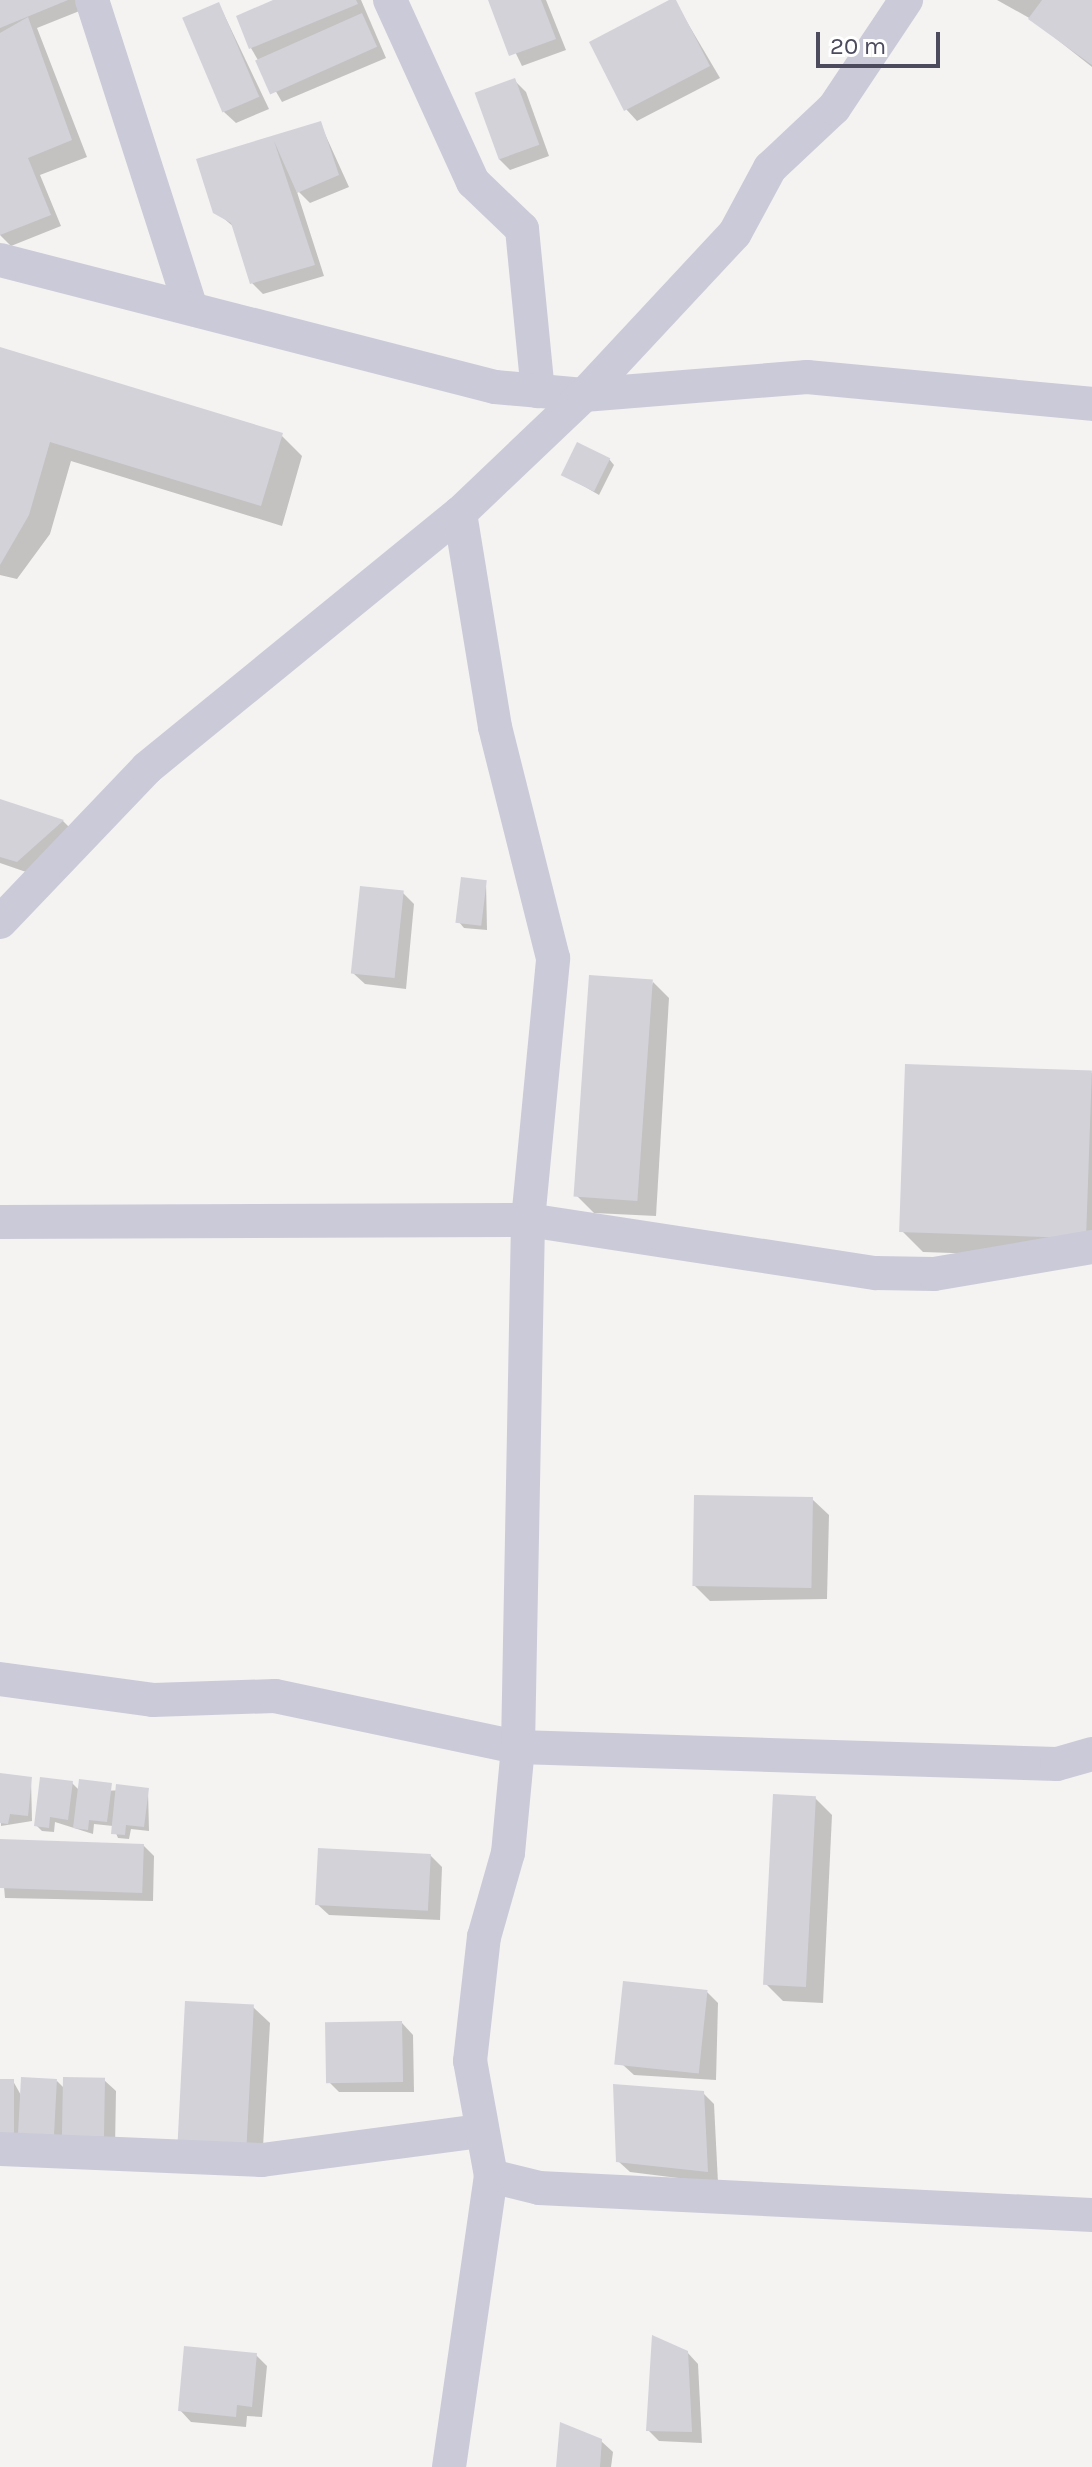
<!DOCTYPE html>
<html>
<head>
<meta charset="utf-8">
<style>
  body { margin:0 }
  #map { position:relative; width:1092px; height:2467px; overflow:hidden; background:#f4f3f2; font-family:Karla,sans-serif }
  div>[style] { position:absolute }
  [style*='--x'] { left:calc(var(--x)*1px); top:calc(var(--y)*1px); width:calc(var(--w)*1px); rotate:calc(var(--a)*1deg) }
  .shadow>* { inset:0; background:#0003 }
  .building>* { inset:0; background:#d3d2d9; transform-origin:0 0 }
  .street>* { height:34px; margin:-17px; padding:0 17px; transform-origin:17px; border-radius:17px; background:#cbcad8 }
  span { translate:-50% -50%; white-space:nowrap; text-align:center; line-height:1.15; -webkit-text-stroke:8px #fff; paint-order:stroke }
  .scale { position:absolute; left:816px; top:32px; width:124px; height:36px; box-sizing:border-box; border:4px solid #4c4b5e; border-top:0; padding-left:10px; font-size:24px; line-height:28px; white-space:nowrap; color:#4c4b5e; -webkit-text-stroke:6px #fff; paint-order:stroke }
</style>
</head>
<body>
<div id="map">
  <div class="shadow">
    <div style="clip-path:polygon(0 0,84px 0,87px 8px,37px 28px,87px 157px,40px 175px,61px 226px,11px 246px,0 235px)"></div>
    <div style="clip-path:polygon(279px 0,361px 0,386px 58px,282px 102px,251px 48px)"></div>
    <div style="clip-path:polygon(490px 0,546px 0,566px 50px,522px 66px)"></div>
    <div style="clip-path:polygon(674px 0,720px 78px,637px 121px,626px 109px)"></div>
    <div style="clip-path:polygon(997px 0,1092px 0,1092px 67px,1031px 19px)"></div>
    <div style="clip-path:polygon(219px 4px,269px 109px,236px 123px,224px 112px)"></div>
    <div style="clip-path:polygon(514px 80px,526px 92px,549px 156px,510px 170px,499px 159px)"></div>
    <div style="clip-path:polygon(320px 123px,349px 187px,310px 203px,296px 189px,324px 276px,263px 294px,252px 283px,235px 228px,215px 211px,198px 160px)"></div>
    <div style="clip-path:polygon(0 349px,281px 435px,302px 456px,282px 526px,71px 461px,50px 534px,17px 579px,0 575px)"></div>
    <div style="clip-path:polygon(609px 459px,614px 465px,599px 495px,563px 474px)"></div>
    <div style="clip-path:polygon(0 801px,63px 821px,74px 832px,29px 873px,0 863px)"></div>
    <div style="clip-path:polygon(486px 882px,487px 930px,464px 928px,459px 922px)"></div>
    <div style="clip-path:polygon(403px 893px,414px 904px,406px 989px,365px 984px,353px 973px)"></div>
    <div style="clip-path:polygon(653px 982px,669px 998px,656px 1216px,594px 1213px,577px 1196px)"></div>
    <div style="clip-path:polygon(907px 1066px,1092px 1073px,1092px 1258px,923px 1252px,902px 1231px)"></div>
    <div style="clip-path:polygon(812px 1499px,829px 1515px,827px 1599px,710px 1601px,694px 1585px)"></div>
    <div style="clip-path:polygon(31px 1779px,32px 1821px,1px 1826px,0 1789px)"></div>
    <div style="clip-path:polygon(72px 1783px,80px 1791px,148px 1790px,149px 1831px,131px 1829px,129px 1839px,118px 1838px,113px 1826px,94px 1824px,93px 1834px,55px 1822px,54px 1832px,42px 1831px,36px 1825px)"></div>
    <div style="clip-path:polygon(815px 1798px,832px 1815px,823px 2003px,783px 2001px,766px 1984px)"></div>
    <div style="clip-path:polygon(0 1841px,143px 1845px,154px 1856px,153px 1901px,5px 1898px)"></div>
    <div style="clip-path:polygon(430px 1855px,442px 1867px,440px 1920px,329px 1915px,317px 1904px)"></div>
    <div style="clip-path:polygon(707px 1992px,718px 2003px,716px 2080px,634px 2075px,622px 2064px)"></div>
    <div style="clip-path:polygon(253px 2007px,270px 2023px,262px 2165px,196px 2161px)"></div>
    <div style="clip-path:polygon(402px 2023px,413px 2035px,414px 2092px,339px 2092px,328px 2081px)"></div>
    <div style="clip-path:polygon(104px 2080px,116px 2091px,115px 2148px,0 2140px,0 2081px,13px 2081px,22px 2097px,57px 2081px,65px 2089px)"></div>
    <div style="clip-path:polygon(703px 2093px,714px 2104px,718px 2183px,630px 2172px,618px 2161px)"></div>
    <div style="clip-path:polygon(687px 2352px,698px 2364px,702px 2443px,659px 2441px,648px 2430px)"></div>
    <div style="clip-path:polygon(256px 2355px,267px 2366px,262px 2417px,247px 2416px,246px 2427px,191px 2422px,180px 2410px)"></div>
    <div style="clip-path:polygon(601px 2441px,613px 2452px,611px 2467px,558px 2467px)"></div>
  </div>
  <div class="building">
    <div style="clip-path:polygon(0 0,68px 0,0 28px)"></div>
    <div style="clip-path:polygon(273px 0,356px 0,358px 4px,249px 49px,236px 16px)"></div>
    <div style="clip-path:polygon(488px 0,541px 0,556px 39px,509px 56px)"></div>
    <div style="clip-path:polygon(669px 0,676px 0,710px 66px,624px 111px,589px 42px)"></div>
    <div style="clip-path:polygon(1042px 0,1092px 0,1092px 65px,1028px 19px)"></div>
    <div style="left:219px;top:2px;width:103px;height:40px;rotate:67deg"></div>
    <div style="left:362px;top:13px;width:37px;height:117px;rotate:66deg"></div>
    <div style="clip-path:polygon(28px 17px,72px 140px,28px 158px,51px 215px,0 235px,0 33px)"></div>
    <div style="left:515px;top:78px;width:71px;height:43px;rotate:70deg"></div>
    <div style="clip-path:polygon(321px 121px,339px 175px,297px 193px,274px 141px,315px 265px,250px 284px,231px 223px,213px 213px,196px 159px)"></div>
    <div style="clip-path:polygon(0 347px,283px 433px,261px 506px,50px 442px,29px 515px,0 565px)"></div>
    <div style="left:577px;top:442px;width:37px;height:37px;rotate:26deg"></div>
    <div style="clip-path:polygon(0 799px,64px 820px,17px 862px,0 857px)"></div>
    <div style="left:461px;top:877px;width:26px;height:46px;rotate:7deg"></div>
    <div style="left:360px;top:886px;width:44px;height:88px;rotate:6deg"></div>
    <div style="left:589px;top:975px;width:64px;height:222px;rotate:4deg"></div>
    <div style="left:905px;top:1064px;width:187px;height:168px;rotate:2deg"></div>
    <div style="left:694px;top:1495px;width:119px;height:91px;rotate:1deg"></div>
    <div style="clip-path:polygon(0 1773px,32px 1777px,28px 1816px,10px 1814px,8px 1824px,0 1823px)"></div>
    <div style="clip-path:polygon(40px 1777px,73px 1781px,68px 1820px,50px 1817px,49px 1828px,34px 1826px)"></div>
    <div style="clip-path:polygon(79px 1779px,112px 1783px,107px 1822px,89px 1820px,88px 1830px,73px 1828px)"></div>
    <div style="clip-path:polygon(116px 1784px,149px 1788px,144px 1827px,126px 1825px,125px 1835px,111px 1834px)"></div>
    <div style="left:773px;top:1794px;width:43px;height:191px;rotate:3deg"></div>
    <div style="left:0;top:1839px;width:144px;height:49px;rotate:2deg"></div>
    <div style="left:318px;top:1848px;width:113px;height:57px;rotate:3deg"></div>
    <div style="left:623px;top:1981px;width:85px;height:84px;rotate:6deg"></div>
    <div style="left:185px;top:2001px;width:69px;height:144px;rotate:3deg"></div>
    <div style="left:402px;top:2021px;width:61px;height:77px;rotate:89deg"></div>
    <div style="left:21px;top:2077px;width:36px;height:61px;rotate:3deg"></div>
    <div style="left:63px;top:2077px;width:42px;height:59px;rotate:1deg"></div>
    <div style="left:0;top:2079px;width:14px;height:56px"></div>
    <div style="clip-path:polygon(613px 2084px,704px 2091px,708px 2172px,616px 2162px)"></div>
    <div style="clip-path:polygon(652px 2335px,688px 2351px,692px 2432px,646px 2431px)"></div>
    <div style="clip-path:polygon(184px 2346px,257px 2353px,252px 2407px,237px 2405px,236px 2417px,178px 2411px)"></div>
    <div style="clip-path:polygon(560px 2422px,602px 2439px,600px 2467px,556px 2467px)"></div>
  </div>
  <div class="street">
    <div style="--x:92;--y:0;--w:320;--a:72.2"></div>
    <div style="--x:390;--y:0;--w:200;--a:65.5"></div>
    <div style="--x:473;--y:182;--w:68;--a:43.8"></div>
    <div style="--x:522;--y:229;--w:163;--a:84.4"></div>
    <div style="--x:0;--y:260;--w:511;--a:14.39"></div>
    <div style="--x:495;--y:387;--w:89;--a:5.1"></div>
    <div style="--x:584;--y:395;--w:224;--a:-4.6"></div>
    <div style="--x:807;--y:377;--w:286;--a:5.4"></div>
    <div style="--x:0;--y:922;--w:213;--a:-46.3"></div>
    <div style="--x:147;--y:768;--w:404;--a:-39.2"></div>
    <div style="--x:460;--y:513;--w:171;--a:-43.6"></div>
    <div style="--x:584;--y:395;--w:221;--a:-47"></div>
    <div style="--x:735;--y:233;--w:74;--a:-61.7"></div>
    <div style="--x:770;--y:168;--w:88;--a:-43.2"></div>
    <div style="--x:834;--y:108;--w:130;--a:-56.3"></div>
    <div style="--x:0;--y:1222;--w:528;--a:-0.22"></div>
    <div style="--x:528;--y:1220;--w:352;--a:8.7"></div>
    <div style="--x:876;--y:1273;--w:58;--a:1"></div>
    <div style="--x:934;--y:1274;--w:160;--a:-9.7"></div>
    <div style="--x:0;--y:1679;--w:154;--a:7.8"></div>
    <div style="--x:153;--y:1700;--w:122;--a:-1.9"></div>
    <div style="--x:275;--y:1696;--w:248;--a:11.9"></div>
    <div style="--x:518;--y:1747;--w:539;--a:1.81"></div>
    <div style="--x:1057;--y:1764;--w:36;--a:-16"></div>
    <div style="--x:0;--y:2149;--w:262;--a:2.4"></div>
    <div style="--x:262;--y:2160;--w:219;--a:-7.6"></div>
    <div style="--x:491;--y:2176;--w:49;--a:14"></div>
    <div style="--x:539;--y:2188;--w:554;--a:2.8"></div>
    <div style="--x:449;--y:2467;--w:294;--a:-81.8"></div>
    <div style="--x:491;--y:2176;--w:117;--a:-100.3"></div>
    <div style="--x:470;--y:2061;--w:125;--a:-83.6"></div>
    <div style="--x:484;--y:1937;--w:87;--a:-74.1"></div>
    <div style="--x:508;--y:1853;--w:106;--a:-84.6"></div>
    <div style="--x:518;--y:1747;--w:527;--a:-88.91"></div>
    <div style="--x:528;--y:1220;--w:263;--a:-84.5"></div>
    <div style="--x:553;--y:958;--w:238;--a:-104.1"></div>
    <div style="--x:495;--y:727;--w:217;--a:-99.3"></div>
  </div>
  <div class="scale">20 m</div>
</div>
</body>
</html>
